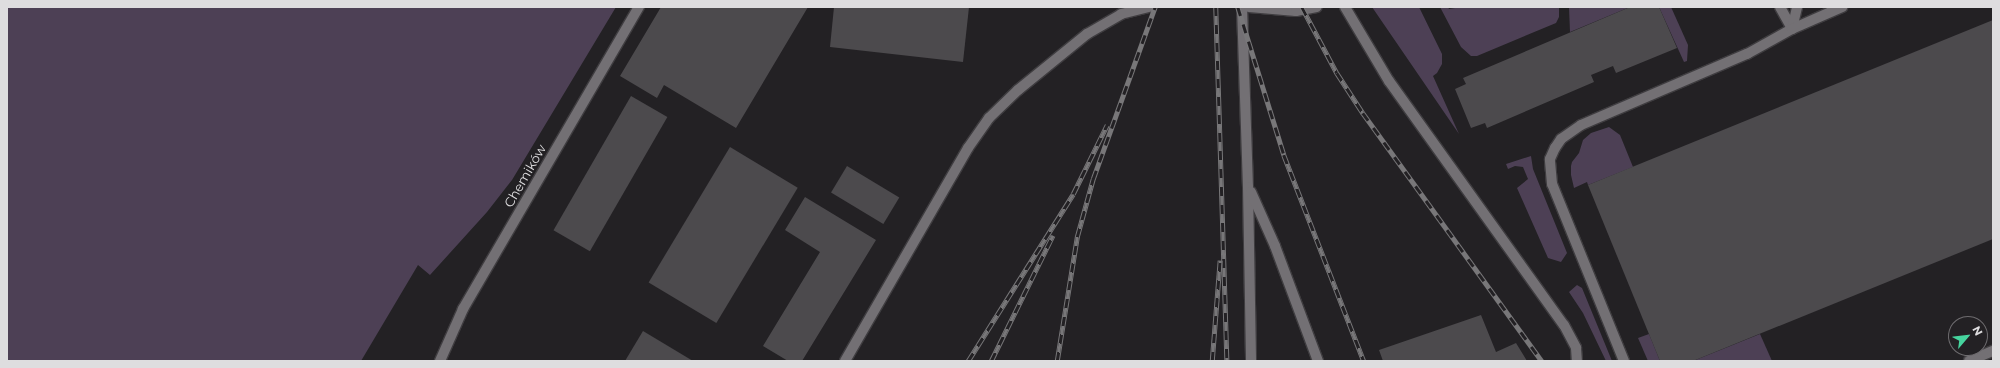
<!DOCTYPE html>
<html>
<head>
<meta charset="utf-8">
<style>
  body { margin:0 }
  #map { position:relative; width:2000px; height:368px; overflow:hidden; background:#232124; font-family:Montserrat,sans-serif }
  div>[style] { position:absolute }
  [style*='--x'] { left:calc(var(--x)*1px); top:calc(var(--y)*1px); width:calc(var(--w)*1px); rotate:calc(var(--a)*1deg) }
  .green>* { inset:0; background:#4d4055 }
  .building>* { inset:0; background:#4c4a4d; transform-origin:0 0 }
  .roads { filter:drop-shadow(1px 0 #3f3d40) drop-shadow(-1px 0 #3f3d40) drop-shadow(0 1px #3f3d40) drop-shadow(0 -1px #3f3d40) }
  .lane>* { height:10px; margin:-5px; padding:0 5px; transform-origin:5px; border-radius:5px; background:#737074 }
  .street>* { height:10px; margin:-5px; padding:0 5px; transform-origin:5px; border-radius:5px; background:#737074 }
  .rail>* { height:4.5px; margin-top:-2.25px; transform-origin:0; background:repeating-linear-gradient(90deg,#232124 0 9px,#787779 0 18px); box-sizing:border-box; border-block:1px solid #787779 }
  span { translate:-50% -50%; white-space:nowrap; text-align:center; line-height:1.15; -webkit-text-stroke:3.5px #232124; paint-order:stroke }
  .street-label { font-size:13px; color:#dedddf }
  .frame { position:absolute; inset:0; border:8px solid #dedddf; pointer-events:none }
  .north { position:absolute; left:1948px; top:316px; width:40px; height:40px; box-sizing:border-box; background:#232124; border:1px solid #6e6c6f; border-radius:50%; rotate:62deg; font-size:11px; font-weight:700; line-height:16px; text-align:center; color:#dedddf }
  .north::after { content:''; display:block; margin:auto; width:14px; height:18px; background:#46d49e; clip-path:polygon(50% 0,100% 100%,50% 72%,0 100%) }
</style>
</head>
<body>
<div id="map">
  <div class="green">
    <div style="clip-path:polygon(7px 7px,616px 7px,512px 180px,487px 212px,430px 275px,418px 265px,361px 361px,7px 361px)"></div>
    <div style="clip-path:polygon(1372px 7px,1419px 7px,1442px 54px,1442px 64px,1437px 73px,1433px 76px,1459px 134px)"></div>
    <div style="clip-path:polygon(1440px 7px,1448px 7px,1449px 9px,1461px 7px,1559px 7px,1559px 17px,1556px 23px,1477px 56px,1471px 56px,1461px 47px)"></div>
    <div style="clip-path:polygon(1569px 7px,1630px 7px,1570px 32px)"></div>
    <div style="clip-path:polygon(1659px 7px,1671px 7px,1688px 45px,1687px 61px,1684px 62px)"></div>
    <div style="clip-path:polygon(1609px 127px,1620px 135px,1633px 167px,1588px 185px,1587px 182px,1574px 188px,1571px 175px,1571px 166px,1572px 162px,1579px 153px,1583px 140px,1591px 133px)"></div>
    <div style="clip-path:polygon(1531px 156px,1533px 169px,1567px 253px,1561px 262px,1548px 258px,1517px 188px,1528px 179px,1523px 167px,1515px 166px,1508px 169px,1506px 164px)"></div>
    <div style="clip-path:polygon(1577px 285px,1582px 288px,1612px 361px,1606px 361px,1583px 313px,1569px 292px)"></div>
    <div style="clip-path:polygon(1649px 334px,1660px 361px,1648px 361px,1638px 338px)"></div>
    <div style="clip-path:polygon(1760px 334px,1772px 361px,1693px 361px)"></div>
  </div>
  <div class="building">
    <div style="clip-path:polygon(661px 7px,808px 7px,736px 128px,664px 85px,657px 98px,620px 76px)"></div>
    <div style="clip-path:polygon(834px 7px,969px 7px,963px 62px,830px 47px)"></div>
    <div style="clip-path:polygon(1630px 7px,1659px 7px,1677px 48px,1616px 73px,1613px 66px,1591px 75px,1594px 82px,1487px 128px,1485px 123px,1471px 128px,1455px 89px,1466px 84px,1463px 78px)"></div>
    <div style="clip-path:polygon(1993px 20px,1993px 239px,1693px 361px,1660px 361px,1588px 185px)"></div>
    <div style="left:631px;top:96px;width:42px;height:155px;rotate:30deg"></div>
    <div style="left:730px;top:147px;width:79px;height:158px;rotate:31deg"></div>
    <div style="left:847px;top:166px;width:61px;height:31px;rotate:31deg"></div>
    <div style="clip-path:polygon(805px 197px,876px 240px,802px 361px,788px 361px,763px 346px,820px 252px,785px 230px)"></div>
    <div style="clip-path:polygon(1481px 315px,1496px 352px,1516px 343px,1527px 361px,1383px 361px,1379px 350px)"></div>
    <div style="clip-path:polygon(643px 331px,693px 361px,625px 361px)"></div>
  </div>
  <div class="roads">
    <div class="lane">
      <div style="--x:1242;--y:7;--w:180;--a:88.1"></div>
      <div style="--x:1248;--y:187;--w:174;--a:89"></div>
      <div style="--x:1249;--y:7;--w:47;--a:4.9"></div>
      <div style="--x:1296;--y:11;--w:21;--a:-11"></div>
      <div style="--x:1345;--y:7;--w:86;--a:59.3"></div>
      <div style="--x:1389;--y:81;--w:300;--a:54.4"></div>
      <div style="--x:1564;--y:325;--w:26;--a:62"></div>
      <div style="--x:1576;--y:348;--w:13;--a:86"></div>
      <div style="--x:1780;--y:7;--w:25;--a:61"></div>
      <div style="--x:1792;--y:29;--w:23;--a:-77"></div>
      <div style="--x:1251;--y:192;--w:59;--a:66"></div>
      <div style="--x:1275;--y:246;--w:123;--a:69.5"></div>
      <div style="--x:845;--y:361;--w:246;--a:-60"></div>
      <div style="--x:968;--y:148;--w:37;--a:-55"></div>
      <div style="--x:989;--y:118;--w:40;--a:-44"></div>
      <div style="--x:1018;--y:90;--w:89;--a:-39.1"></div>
      <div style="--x:1087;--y:34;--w:39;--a:-30"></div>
      <div style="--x:1121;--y:14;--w:30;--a:-14"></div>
      <div style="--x:1624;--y:361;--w:191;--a:-112.1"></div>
      <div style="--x:1552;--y:184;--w:25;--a:-95"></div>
      <div style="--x:1550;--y:159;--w:12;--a:-66"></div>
      <div style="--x:1555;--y:148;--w:11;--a:-56"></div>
      <div style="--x:1561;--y:139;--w:24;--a:-35"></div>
      <div style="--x:1581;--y:125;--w:181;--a:-23.2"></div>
      <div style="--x:1747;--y:54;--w:51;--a:-29.1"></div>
      <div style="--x:1792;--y:29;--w:55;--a:-23.7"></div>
      <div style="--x:1969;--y:361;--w:26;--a:-23"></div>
    </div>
    <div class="street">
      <div style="--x:440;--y:361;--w:57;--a:-66.1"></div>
      <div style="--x:463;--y:309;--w:350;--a:-59.8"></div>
    </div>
  </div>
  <div class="rail">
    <div style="--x:1216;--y:7;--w:354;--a:88.2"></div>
    <div style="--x:1238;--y:7;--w:155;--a:72.7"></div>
    <div style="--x:1284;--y:155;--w:221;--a:68.8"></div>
    <div style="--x:1302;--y:7;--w:75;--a:62.1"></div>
    <div style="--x:1337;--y:73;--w:48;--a:57"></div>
    <div style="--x:1363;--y:113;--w:306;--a:54.2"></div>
    <div style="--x:968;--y:361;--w:197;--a:-57.8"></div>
    <div style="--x:1073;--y:194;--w:77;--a:-63.8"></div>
    <div style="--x:991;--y:361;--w:140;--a:-63.8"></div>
    <div style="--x:1057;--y:361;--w:126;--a:-80.8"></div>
    <div style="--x:1077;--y:237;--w:60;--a:-74.6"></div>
    <div style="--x:1093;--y:179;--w:183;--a:-70.2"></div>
    <div style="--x:1212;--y:361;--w:101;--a:-85.5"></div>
  </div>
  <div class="street-label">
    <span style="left:525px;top:176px;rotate:-60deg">Chemików</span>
  </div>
  <div class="frame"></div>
  <div class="north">N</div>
</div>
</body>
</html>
